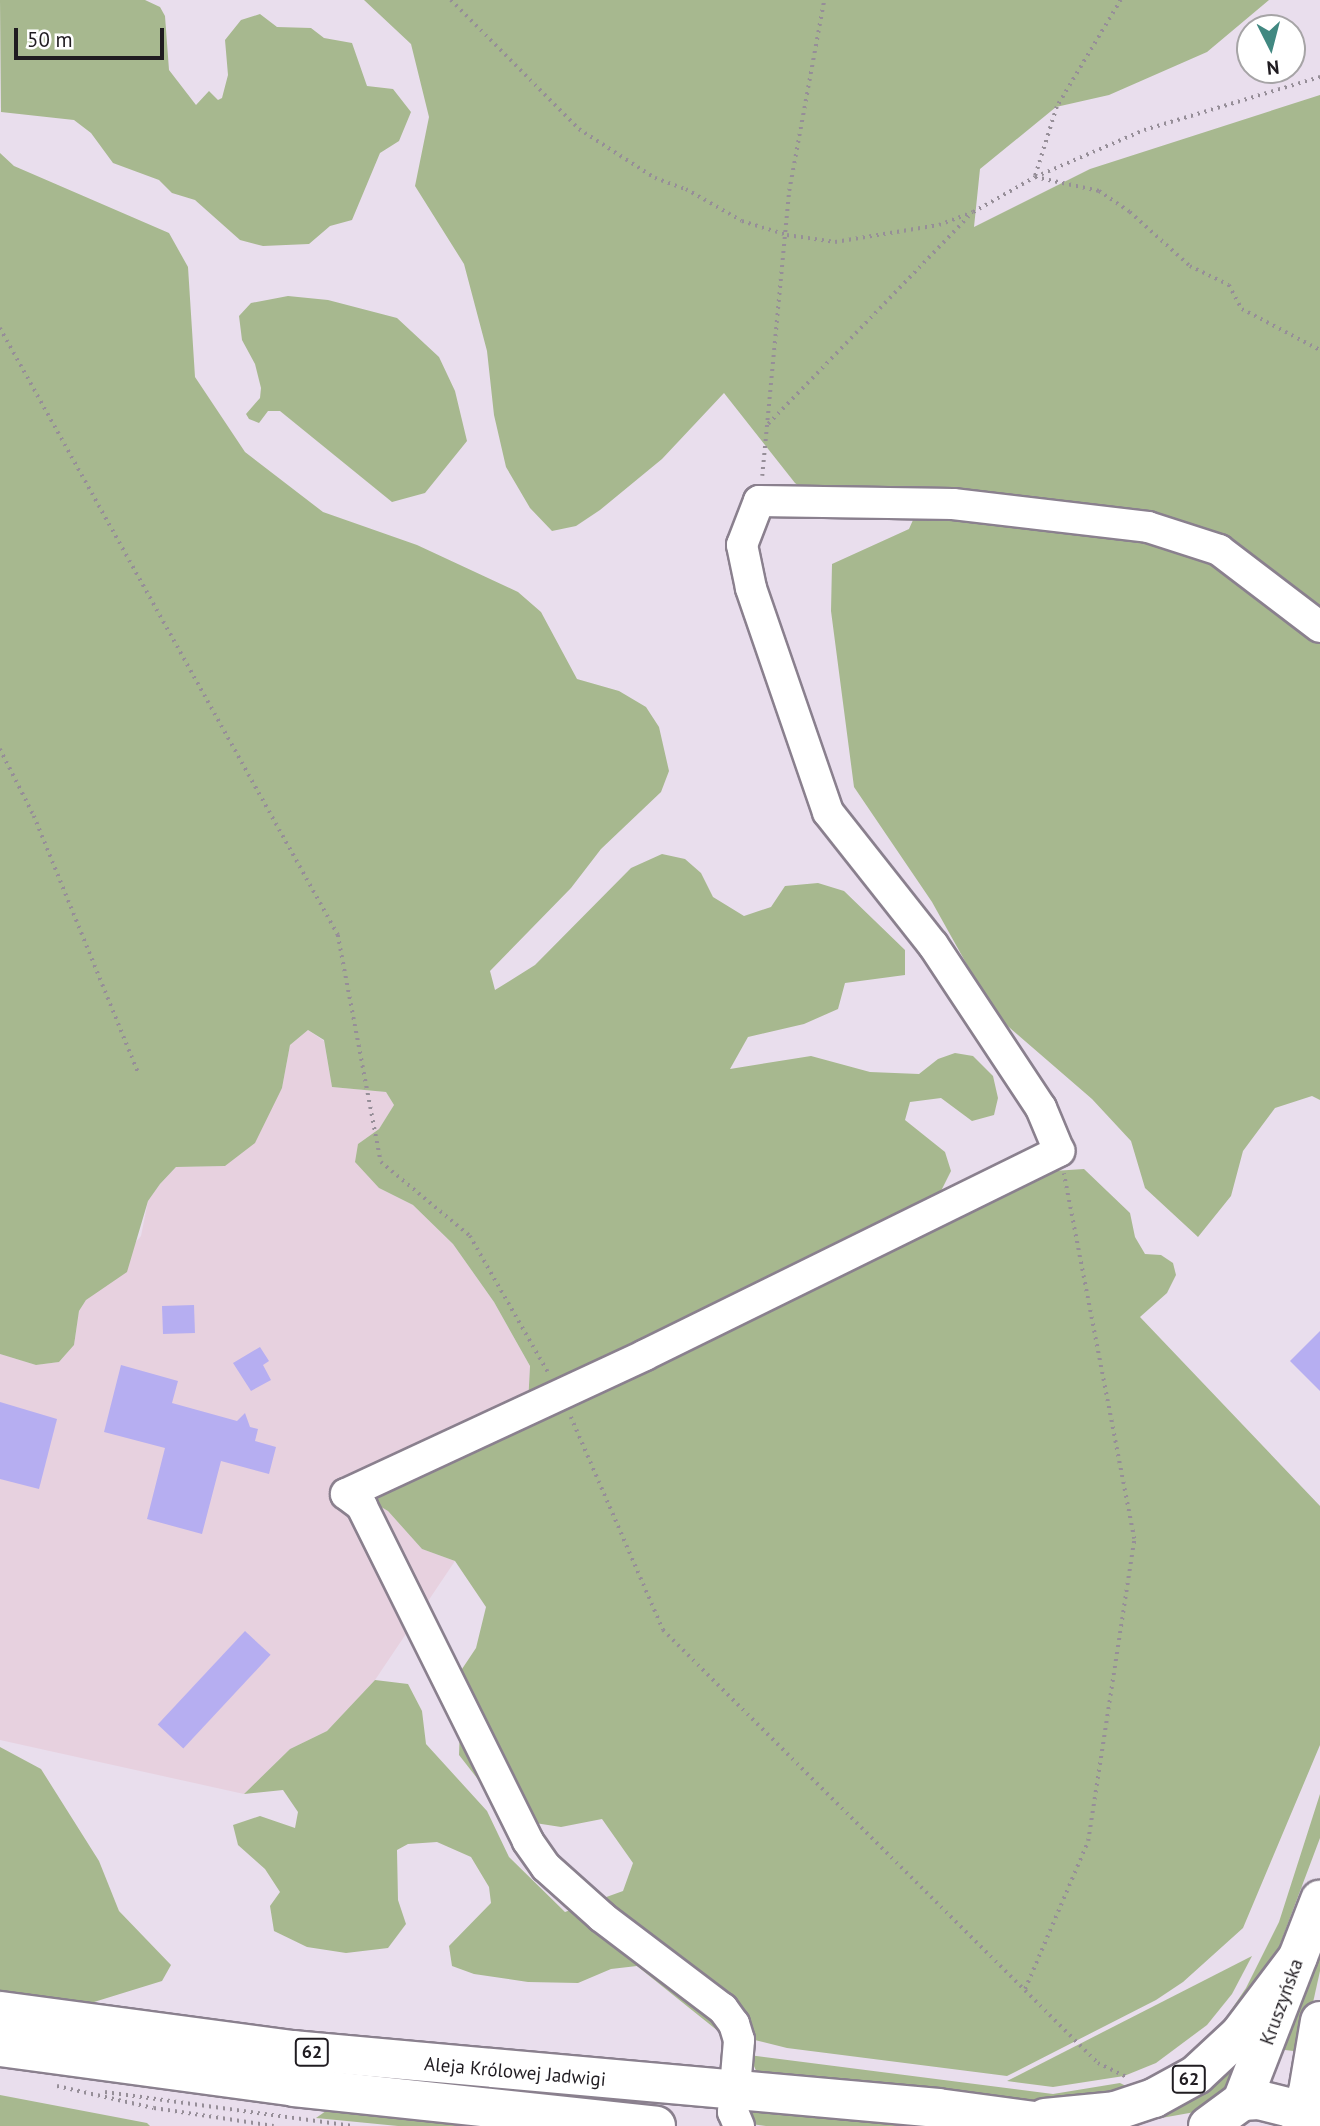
<!DOCTYPE html>
<html>
<head>
<meta charset="utf-8">
<style>
  body { margin:0 }
  #map { position:relative; width:1320px; height:2126px; overflow:hidden; background:#e9deed; font-family:"PT Sans",sans-serif }
  div>[style] { position:absolute }
  [style*='--x'] { left:calc(var(--x)*1px); top:calc(var(--y)*1px); width:calc(var(--w)*1px); rotate:calc(var(--a)*1deg) }
  .industrial>* { inset:0; background:#e7d1df }
  .green>* { inset:0; background:#a7b88f }
  .building>* { inset:0; background:#b6aef1; transform-origin:0 0 }
  .path>* { height:3.5px; margin-top:-1.75px; transform-origin:0; background:repeating-linear-gradient(90deg,#968e98 0 2px,transparent 0 7px) }
  .roads { filter:drop-shadow(2px 0 #8a808e) drop-shadow(-2px 0 #8a808e) drop-shadow(0 2px #8a808e) drop-shadow(0 -2px #8a808e) }
  .minor>* { height:30px; margin:-15px; padding:0 15px; transform-origin:15px; border-radius:15px; background:#fff }
  .major>* { height:38px; margin:-19px; padding:0 19px; transform-origin:19px; border-radius:19px; background:#fff }
  span { translate:-50% -50%; white-space:nowrap; text-align:center; line-height:1.15; -webkit-text-stroke:7px #fff; paint-order:stroke }
  .shield-label span { padding:2px 5px; background:#fff; border:2px solid; border-radius:5px; -webkit-text-stroke-width:0 }
  .shield-label { font-size:18px; color:#201c21; font-weight:700 }
  .street-label { font-size:19px; color:#201c21 }
  .north { position:absolute; left:1236px; top:14px; width:70px; height:70px; box-sizing:border-box; background:#fff; border:2px solid #a6a4a6; border-radius:50%; rotate:174deg; font-size:19px; font-weight:700; line-height:28px; text-align:center; color:#201c21 }
  .north::after { content:''; display:block; margin:auto; width:24px; height:32px; background:#418881; clip-path:polygon(50% 0,100% 100%,50% 72%,0 100%) }
  .scale { position:absolute; left:14px; top:28px; width:150px; height:32px; box-sizing:border-box; border:4px solid #201c21; border-top:0; padding-left:9px; font-size:21px; line-height:24px; white-space:nowrap; color:#201c21; -webkit-text-stroke:5px #fff; paint-order:stroke }
</style>
</head>
<body>
<div id="map">
  <div class="industrial">
    <div style="clip-path:polygon(308px 1030px,324px 1041px,332px 1087px,386px 1092px,394px 1105px,379px 1129px,358px 1144px,379px 1188px,413px 1205px,453px 1244px,494px 1302px,530px 1366px,528px 1404px,371px 1501px,388px 1511px,422px 1549px,455px 1561px,375px 1680px,347px 1710px,327px 1731px,290px 1749px,244px 1794px,0 1740px,0 1354px,36px 1365px,59px 1362px,74px 1345px,79px 1311px,86px 1300px,141px 1236px,148px 1201px,160px 1184px,176px 1167px,225px 1166px,282px 1088px,290px 1045px)"></div>
  </div>
  <div class="green">
    <div style="clip-path:polygon(0 0,145px 0,160px 7px,165px 16px,169px 70px,196px 105px,209px 91px,218px 100px,222px 98px,228px 75px,225px 40px,241px 20px,260px 14px,277px 27px,311px 28px,324px 38px,352px 43px,367px 86px,393px 89px,411px 112px,399px 141px,380px 153px,352px 220px,330px 226px,309px 244px,263px 246px,240px 240px,195px 200px,172px 193px,159px 180px,113px 163px,91px 133px,74px 120px,1px 112px)"></div>
    <div style="clip-path:polygon(364px 0,1269px 0,1207px 52px,1109px 95px,1056px 107px,980px 169px,974px 227px,1090px 169px,1320px 95px,1320px 1100px,1312px 1096px,1275px 1108px,1243px 1151px,1231px 1196px,1198px 1237px,1145px 1188px,1131px 1141px,1092px 1099px,995px 1015px,932px 902px,854px 787px,831px 611px,832px 564px,909px 529px,921px 502px,823px 504px,795px 483px,724px 393px,662px 459px,600px 510px,576px 526px,552px 531px,530px 508px,506px 467px,494px 415px,487px 351px,464px 264px,415px 186px,429px 117px,411px 44px)"></div>
    <div style="clip-path:polygon(0 153px,14px 166px,169px 233px,188px 267px,195px 377px,245px 452px,323px 512px,417px 545px,518px 592px,541px 612px,577px 679px,619px 691px,646px 707px,659px 727px,669px 771px,661px 792px,601px 849px,571px 888px,490px 971px,495px 990px,535px 965px,631px 868px,662px 854px,685px 859px,701px 873px,713px 897px,744px 916px,771px 907px,785px 886px,818px 883px,844px 891px,905px 950px,905px 975px,845px 983px,838px 1009px,804px 1024px,748px 1037px,730px 1069px,811px 1056px,870px 1072px,919px 1074px,938px 1059px,955px 1053px,973px 1056px,993px 1076px,998px 1098px,994px 1115px,972px 1121px,941px 1098px,910px 1102px,905px 1120px,945px 1152px,951px 1171px,929px 1215px,1038px 1172px,1084px 1169px,1130px 1213px,1135px 1237px,1145px 1254px,1161px 1255px,1173px 1263px,1176px 1275px,1167px 1293px,1140px 1317px,1320px 1506px,1320px 1745px,1243px 1928px,1183px 1982px,1156px 2000px,1007px 2076px,787px 2048px,718px 2031px,637px 1966px,611px 1969px,578px 1983px,528px 1982px,474px 1974px,452px 1966px,449px 1946px,491px 1903px,489px 1887px,471px 1857px,437px 1842px,408px 1844px,397px 1850px,398px 1900px,406px 1924px,388px 1948px,346px 1953px,307px 1947px,274px 1931px,270px 1906px,280px 1892px,265px 1869px,238px 1845px,233px 1825px,260px 1816px,295px 1828px,298px 1812px,283px 1790px,244px 1794px,290px 1749px,327px 1731px,375px 1680px,408px 1684px,422px 1711px,426px 1744px,487px 1811px,509px 1857px,565px 1912px,623px 1891px,633px 1863px,602px 1819px,561px 1827px,509px 1819px,459px 1755px,462px 1669px,476px 1648px,486px 1607px,455px 1561px,422px 1549px,388px 1511px,371px 1501px,370px 1484px,528px 1404px,530px 1366px,494px 1302px,453px 1244px,413px 1205px,379px 1188px,355px 1162px,358px 1144px,379px 1129px,394px 1105px,386px 1092px,332px 1087px,324px 1040px,308px 1030px,290px 1045px,282px 1088px,255px 1143px,225px 1166px,176px 1167px,160px 1184px,148px 1201px,127px 1272px,86px 1300px,79px 1311px,74px 1345px,59px 1362px,36px 1365px,0 1354px)"></div>
    <div style="clip-path:polygon(288px 296px,328px 300px,397px 318px,439px 357px,455px 391px,467px 441px,425px 493px,392px 502px,280px 411px,268px 411px,259px 423px,249px 419px,246px 414px,260px 398px,261px 388px,255px 364px,242px 340px,239px 316px,251px 303px)"></div>
    <div style="clip-path:polygon(0 1747px,41px 1769px,99px 1861px,119px 1911px,171px 1965px,162px 1981px,81px 2006px,0 1993px)"></div>
    <div style="clip-path:polygon(1320px 1794px,1320px 1838px,1270px 1971px,1236px 2027px,1225px 2019px,1246px 1988px,1279px 1922px)"></div>
    <div style="clip-path:polygon(1320px 1936px,1320px 1971px,1302px 2052px,1285px 2050px,1279px 2047px)"></div>
    <div style="clip-path:polygon(1252px 1956px,1232px 1994px,1207px 2025px,1156px 2063px,1124px 2076px,1053px 2087px,1007px 2081px)"></div>
    <div style="clip-path:polygon(1235px 2053px,1241px 2078px,1195px 2112px,1150px 2120px,1147px 2109px)"></div>
    <div style="clip-path:polygon(749px 2055px,1053px 2094px,1120px 2083px,1128px 2087px,1076px 2108px,758px 2075px)"></div>
    <div style="clip-path:polygon(0 2095px,147px 2123px,150px 2126px,0 2126px)"></div>
    <div style="clip-path:polygon(740px 2104px,987px 2126px,766px 2126px,751px 2124px)"></div>
    <div style="clip-path:polygon(333px 2106px,546px 2126px,398px 2126px,316px 2118px)"></div>
  </div>
  <div class="building">
    <div style="left:194px;top:1305px;width:28px;height:32px;rotate:88deg"></div>
    <div style="clip-path:polygon(1320px 1331px,1320px 1391px,1290px 1361px)"></div>
    <div style="clip-path:polygon(260px 1347px,269px 1361px,263px 1365px,271px 1380px,251px 1391px,233px 1363px)"></div>
    <div style="clip-path:polygon(121px 1365px,178px 1381px,172px 1403px,237px 1421px,245px 1413px,250px 1427px,258px 1429px,255px 1441px,276px 1447px,269px 1474px,221px 1461px,202px 1534px,147px 1519px,165px 1448px,104px 1432px)"></div>
    <div style="clip-path:polygon(0 1402px,57px 1419px,39px 1489px,0 1479px)"></div>
    <div style="left:245px;top:1631px;width:35px;height:128px;rotate:43deg"></div>
  </div>
  <div class="path">
    <div style="--x:451;--y:0;--w:182;--a:45.2"></div>
    <div style="--x:579;--y:129;--w:90;--a:32.8"></div>
    <div style="--x:655;--y:178;--w:33;--a:20"></div>
    <div style="--x:686;--y:189;--w:64;--a:29.7"></div>
    <div style="--x:742;--y:221;--w:47;--a:17.3"></div>
    <div style="--x:787;--y:235;--w:49;--a:8.3"></div>
    <div style="--x:835;--y:242;--w:105;--a:-9.3"></div>
    <div style="--x:939;--y:225;--w:36;--a:-21"></div>
    <div style="--x:973;--y:212;--w:71;--a:-29.4"></div>
    <div style="--x:1035;--y:177;--w:119;--a:-23.3"></div>
    <div style="--x:1144;--y:130;--w:184;--a:-16.8"></div>
    <div style="--x:1121;--y:0;--w:125;--a:120.9"></div>
    <div style="--x:1057;--y:107;--w:73;--a:107.4"></div>
    <div style="--x:1035;--y:177;--w:66;--a:12.3"></div>
    <div style="--x:1099;--y:191;--w:37;--a:34"></div>
    <div style="--x:1130;--y:212;--w:81;--a:42"></div>
    <div style="--x:1190;--y:266;--w:43;--a:26"></div>
    <div style="--x:1229;--y:285;--w:27;--a:62"></div>
    <div style="--x:1242;--y:309;--w:88;--a:27.7"></div>
    <div style="--x:0;--y:328;--w:695;--a:60.89"></div>
    <div style="--x:338;--y:935;--w:231;--a:79.3"></div>
    <div style="--x:381;--y:1162;--w:116;--a:39.7"></div>
    <div style="--x:470;--y:1236;--w:157;--a:60.2"></div>
    <div style="--x:768;--y:424;--w:293;--a:-46"></div>
    <div style="--x:762;--y:476;--w:286;--a:-84.6"></div>
    <div style="--x:789;--y:191;--w:194;--a:-79.6"></div>
    <div style="--x:0;--y:749;--w:75;--a:63.1"></div>
    <div style="--x:34;--y:816;--w:276;--a:67.9"></div>
    <div style="--x:571;--y:1417;--w:232;--a:66.6"></div>
    <div style="--x:663;--y:1630;--w:614;--a:44.87"></div>
    <div style="--x:1098;--y:2063;--w:32;--a:26"></div>
    <div style="--x:1025;--y:1989;--w:161;--a:-66.9"></div>
    <div style="--x:1088;--y:1841;--w:305;--a:-81.3"></div>
    <div style="--x:1134;--y:1539;--w:372;--a:-100.9"></div>
    <div style="--x:57;--y:2086;--w:99;--a:12.8"></div>
    <div style="--x:154;--y:2108;--w:121;--a:8.5"></div>
    <div style="--x:105;--y:2092;--w:250;--a:7.8"></div>
  </div>
  <div class="roads">
    <div class="minor">
      <div style="--x:739;--y:2126;--w:15;--a:-113"></div>
      <div style="--x:733;--y:2112;--w:72;--a:-85.2"></div>
      <div style="--x:739;--y:2040;--w:17;--a:-107"></div>
      <div style="--x:734;--y:2024;--w:19;--a:-126"></div>
      <div style="--x:723;--y:2009;--w:152;--a:-142.8"></div>
      <div style="--x:602;--y:1917;--w:75;--a:-138.2"></div>
      <div style="--x:546;--y:1867;--w:32;--a:-125"></div>
      <div style="--x:528;--y:1841;--w:374;--a:-116.4"></div>
      <div style="--x:362;--y:1506;--w:20;--a:-143"></div>
      <div style="--x:346;--y:1494;--w:330;--a:-24.9"></div>
      <div style="--x:645;--y:1355;--w:462;--a:-26.2"></div>
      <div style="--x:1059;--y:1151;--w:47;--a:-112.7"></div>
      <div style="--x:1041;--y:1108;--w:196;--a:-123.5"></div>
      <div style="--x:933;--y:945;--w:169;--a:-128.3"></div>
      <div style="--x:828;--y:812;--w:237;--a:-109"></div>
      <div style="--x:751;--y:588;--w:44;--a:-101.8"></div>
      <div style="--x:742;--y:545;--w:47;--a:-68.9"></div>
      <div style="--x:759;--y:501;--w:194;--a:0.9"></div>
      <div style="--x:953;--y:504;--w:196;--a:6.7"></div>
      <div style="--x:1148;--y:527;--w:75;--a:17.9"></div>
      <div style="--x:1219;--y:550;--w:127;--a:37.3"></div>
    </div>
    <div class="major">
      <div style="--x:0;--y:2011;--w:295;--a:7.6"></div>
      <div style="--x:292;--y:2050;--w:649;--a:5.13"></div>
      <div style="--x:938;--y:2108;--w:135;--a:7.7"></div>
      <div style="--x:0;--y:2047;--w:297;--a:7.7"></div>
      <div style="--x:294;--y:2087;--w:364;--a:6.1"></div>
      <div style="--x:1242;--y:2101;--w:216;--a:-68.8"></div>
      <div style="--x:1045;--y:2118;--w:70;--a:-5.7"></div>
      <div style="--x:1115;--y:2111;--w:41;--a:-18.4"></div>
      <div style="--x:1154;--y:2098;--w:48;--a:-28.7"></div>
      <div style="--x:1196;--y:2075;--w:60;--a:-43"></div>
      <div style="--x:1240;--y:2034;--w:96;--a:-53"></div>
      <div style="--x:1311;--y:2123;--w:31;--a:-96"></div>
      <div style="--x:1308;--y:2092;--w:72;--a:-80.4"></div>
      <div style="--x:1208;--y:2126;--w:42;--a:-36.3"></div>
      <div style="--x:1242;--y:2101;--w:17;--a:-3"></div>
      <div style="--x:1259;--y:2100;--w:33;--a:14"></div>
      <div style="--x:1291;--y:2108;--w:28;--a:39"></div>
    </div>
  </div>
  <div class="shield-label">
    <span style="left:312px;top:2052px">62</span>
    <span style="left:1189px;top:2079px">62</span>
  </div>
  <div class="street-label">
    <span style="left:1282px;top:2002px;rotate:-70deg">Kruszyńska</span>
    <span style="left:515px;top:2072px;rotate:5deg">Aleja Królowej Jadwigi</span>
  </div>
  <div class="north">N</div>
  <div class="scale">50 m</div>
</div>
</body>
</html>
